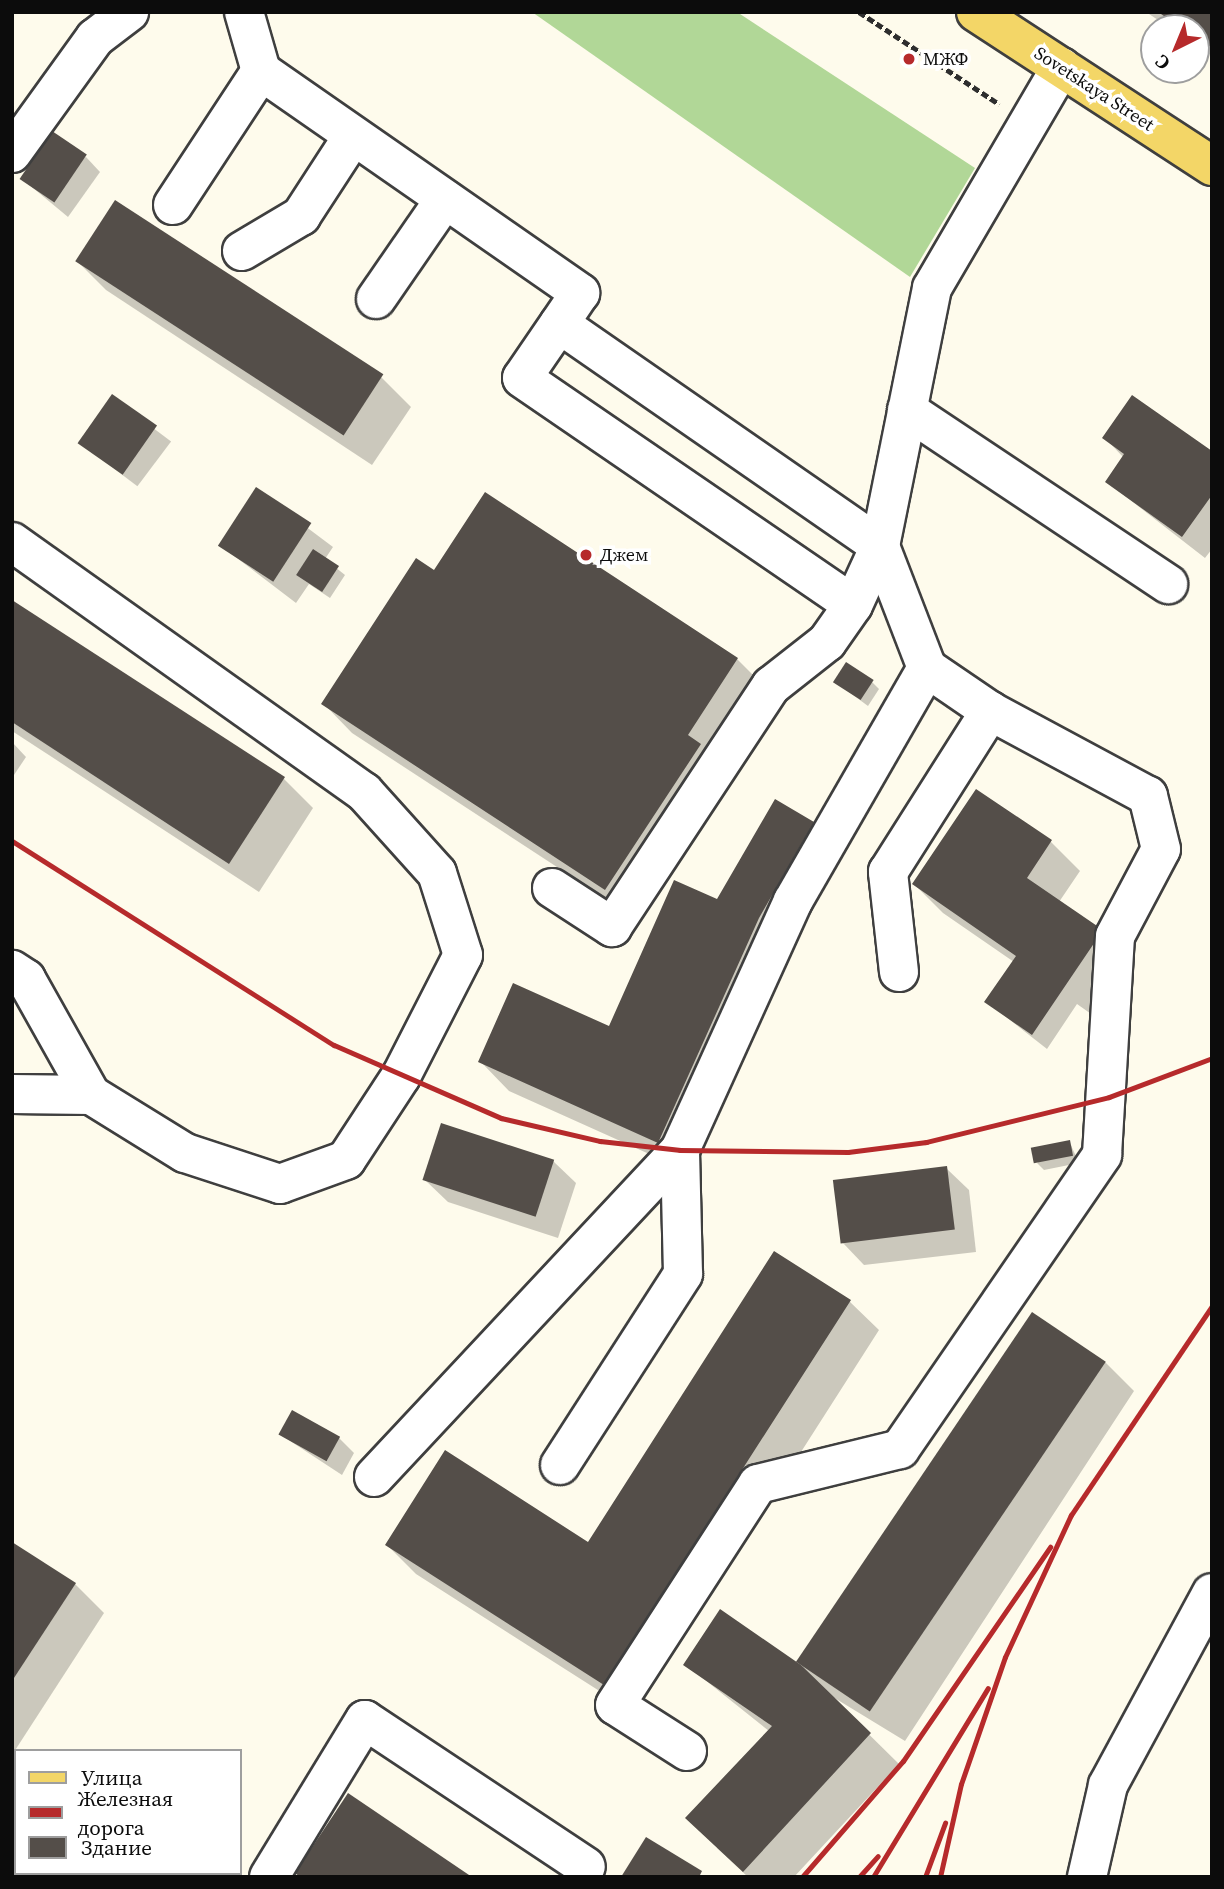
<!DOCTYPE html>
<html>
<head>
<meta charset="utf-8">
<style>
  body { margin:0 }
  #map { position:relative; width:1224px; height:1889px; overflow:hidden; background:#fefbec; font-family:"Source Serif 4",serif }
  div>[style] { position:absolute }
  [style*='--x'] { left:calc(var(--x)*1px); top:calc(var(--y)*1px); width:calc(var(--w)*1px); rotate:calc(var(--a)*1deg) }
  .forest>* { inset:0; background:#b1d797 }
  .shadow>* { inset:0; background:#0003; transform-origin:0 0 }
  .building>* { inset:0; background:#544e49; transform-origin:0 0 }
  .path>* { height:4.5px; margin-top:-2.25px; transform-origin:0; background:repeating-linear-gradient(90deg,#2e2e2e 0 7px,transparent 0 10.5px) }
  .roads { filter:drop-shadow(2px 0 #3f3f3f) drop-shadow(-2px 0 #3f3f3f) drop-shadow(0 2px #3f3f3f) drop-shadow(0 -2px #3f3f3f) }
  .minor>* { height:38px; margin:-19px; padding:0 19px; transform-origin:19px; border-radius:19px; background:#fff }
  .major>* { height:38px; margin:-19px; padding:0 19px; transform-origin:19px; border-radius:19px; background:#f3d667 }
  .rail>* { height:5px; margin:-2.5px; padding:0 2.5px; transform-origin:2.5px; border-radius:2.5px; background:#b62a2b }
  .dots>* { width:19px; height:19px; translate:-50% -50%; box-sizing:border-box; border:4px solid #fff; border-radius:50% }
  span { translate:-50% -50%; white-space:nowrap; text-align:center; line-height:1.15; -webkit-text-stroke:7px #fff; paint-order:stroke }
  .poi-label { font-size:18px; color:#0c0c0c }
  .left { translate:0 -50%; text-align:left }
  .street-label { font-size:18px; color:#0c0c0c }
  .frame { position:absolute; inset:0; border:14px solid #0c0c0c; pointer-events:none }
  .legend { position:absolute; left:14px; top:1749px; width:228px; height:126px; box-sizing:border-box; background:#fff; border:2px solid #9e9e9e; margin:0; padding:9px 12px; list-style:none; font-size:21px; color:#0c0c0c }
  .legend li { display:flex; align-items:center; gap:14px; height:35px }
  .legend b { width:35px; border:2px solid #9e9e9e }
  .north { position:absolute; left:1140px; top:14px; width:70px; height:70px; box-sizing:border-box; background:#fff; border:2px solid #9e9e9e; border-radius:50%; rotate:223deg; font-size:19px; font-weight:700; line-height:28px; text-align:center; color:#0c0c0c }
  .north::after { content:''; display:block; margin:auto; width:24px; height:32px; background:#b62a2b; clip-path:polygon(50% 0,100% 100%,50% 72%,0 100%) }
</style>
</head>
<body>
<div id="map">
  <div class="forest">
    <div style="clip-path:polygon(532px 12px,737px 12px,975px 168px,910px 277px)"></div>
  </div>
  <div class="shadow">
    <div style="clip-path:polygon(1146px 12px,1212px 12px,1212px 56px,1196px 45px,1196px 28px,1170px 28px)"></div>
    <div style="clip-path:polygon(86px 157px,100px 172px,68px 217px,21px 178px)"></div>
    <div style="clip-path:polygon(115px 202px,381px 377px,411px 407px,372px 465px,106px 290px,77px 261px)"></div>
    <div style="left:112px;top:397px;width:74px;height:56px;rotate:37deg"></div>
    <div style="clip-path:polygon(1104px 437px,1212px 454px,1212px 549px,1205px 558px,1107px 482px,1124px 458px)"></div>
    <div style="clip-path:polygon(257px 490px,333px 547px,325px 559px,345px 575px,330px 598px,309px 584px,296px 603px,221px 546px)"></div>
    <div style="clip-path:polygon(434px 572px,737px 659px,766px 688px,635px 918px,352px 733px,323px 703px)"></div>
    <div style="clip-path:polygon(12px 602px,284px 779px,313px 808px,259px 892px,12px 731px)"></div>
    <div style="clip-path:polygon(834px 681px,872px 682px,879px 689px,868px 706px)"></div>
    <div style="clip-path:polygon(12px 742px,26px 757px,12px 778px)"></div>
    <div style="clip-path:polygon(976px 791px,1051px 842px,1080px 871px,1059px 902px,1102px 931px,1094px 1016px,1077px 1004px,1047px 1049px,987px 1002px,1014px 962px,943px 913px,914px 884px)"></div>
    <div style="clip-path:polygon(776px 801px,836px 846px,687px 1171px,509px 1091px,480px 1061px,610px 1028px,718px 902px)"></div>
    <div style="clip-path:polygon(1069px 1141px,1079px 1163px,1044px 1170px,1037px 1163px)"></div>
    <div style="clip-path:polygon(553px 1161px,576px 1183px,558px 1238px,448px 1202px,425px 1180px)"></div>
    <div style="clip-path:polygon(946px 1168px,969px 1190px,976px 1252px,864px 1265px,842px 1242px)"></div>
    <div style="clip-path:polygon(849px 1301px,879px 1330px,634px 1713px,416px 1574px,387px 1545px,588px 1544px)"></div>
    <div style="clip-path:polygon(1032px 1314px,1105px 1362px,1134px 1391px,905px 1741px,828px 1694px,899px 1764px,794px 1877px,748px 1877px,717px 1848px,769px 1731px,685px 1664px,802px 1667px)"></div>
    <div style="clip-path:polygon(281px 1435px,339px 1438px,354px 1453px,342px 1475px)"></div>
    <div style="clip-path:polygon(12px 1544px,75px 1584px,104px 1613px,12px 1755px)"></div>
    <div style="clip-path:polygon(12px 1786px,16px 1789px,12px 1833px)"></div>
  </div>
  <div class="building">
    <div style="clip-path:polygon(1158px 12px,1212px 12px,1212px 48px,1196px 37px,1196px 28px,1182px 28px)"></div>
    <div style="left:52px;top:131px;width:42px;height:58px;rotate:34deg"></div>
    <div style="left:115px;top:200px;width:320px;height:73px;rotate:33deg"></div>
    <div style="left:112px;top:394px;width:55px;height:60px;rotate:35deg"></div>
    <div style="clip-path:polygon(1132px 395px,1212px 451px,1212px 495px,1182px 537px,1105px 482px,1124px 454px,1102px 438px)"></div>
    <div style="left:256px;top:487px;width:66px;height:70px;rotate:33deg"></div>
    <div style="clip-path:polygon(485px 492px,738px 658px,688px 735px,701px 744px,605px 890px,321px 704px,416px 558px,434px 570px)"></div>
    <div style="left:313px;top:549px;width:31px;height:31px;rotate:33deg"></div>
    <div style="clip-path:polygon(12px 600px,285px 777px,229px 864px,12px 722px)"></div>
    <div style="left:846px;top:662px;width:33px;height:24px;rotate:33deg"></div>
    <div style="clip-path:polygon(976px 789px,1052px 840px,1027px 878px,1103px 930px,1032px 1035px,984px 1002px,1016px 956px,912px 884px)"></div>
    <div style="clip-path:polygon(775px 799px,814px 822px,759px 918px,658px 1143px,478px 1062px,513px 983px,609px 1026px,674px 880px,717px 899px)"></div>
    <div style="left:441px;top:1123px;width:119px;height:60px;rotate:18deg"></div>
    <div style="left:1070px;top:1140px;width:16px;height:40px;rotate:79deg"></div>
    <div style="left:947px;top:1166px;width:64px;height:115px;rotate:83deg"></div>
    <div style="clip-path:polygon(774px 1251px,851px 1300px,604px 1685px,385px 1545px,445px 1450px,588px 1542px)"></div>
    <div style="left:1032px;top:1312px;width:89px;height:422px;rotate:34deg"></div>
    <div style="left:292px;top:1410px;width:55px;height:28px;rotate:29deg"></div>
    <div style="clip-path:polygon(12px 1542px,76px 1583px,12px 1681px)"></div>
    <div style="clip-path:polygon(720px 1609px,801px 1665px,871px 1733px,743px 1872px,685px 1818px,772px 1726px,683px 1665px)"></div>
    <div style="clip-path:polygon(348px 1793px,472px 1877px,300px 1877px,295px 1873px)"></div>
    <div style="clip-path:polygon(646px 1837px,702px 1871px,699px 1877px,621px 1877px)"></div>
    <div style="clip-path:polygon(42px 1873px,94px 1873px,100px 1877px,39px 1877px)"></div>
  </div>
  <div class="path">
    <div style="--x:859;--y:12;--w:168;--a:33.3"></div>
  </div>
  <div class="roads">
    <div class="minor">
      <div style="--x:244;--y:12;--w:61;--a:73.9"></div>
      <div style="--x:261;--y:71;--w:389;--a:34.8"></div>
      <div style="--x:580;--y:293;--w:37;--a:124"></div>
      <div style="--x:12;--y:153;--w:142;--a:-54.2"></div>
      <div style="--x:95;--y:38;--w:43;--a:-37.4"></div>
      <div style="--x:173;--y:205;--w:160;--a:-56.7"></div>
      <div style="--x:242;--y:251;--w:69;--a:-30.7"></div>
      <div style="--x:301;--y:216;--w:95;--a:-57"></div>
      <div style="--x:376;--y:299;--w:121;--a:-55.4"></div>
      <div style="--x:907;--y:410;--w:314;--a:33.7"></div>
      <div style="--x:12;--y:542;--w:432;--a:35.4"></div>
      <div style="--x:364;--y:792;--w:109;--a:48"></div>
      <div style="--x:437;--y:873;--w:86;--a:72.4"></div>
      <div style="--x:463;--y:955;--w:136;--a:117.1"></div>
      <div style="--x:401;--y:1076;--w:100;--a:123.2"></div>
      <div style="--x:346;--y:1160;--w:70;--a:160"></div>
      <div style="--x:280;--y:1184;--w:100;--a:-161.9"></div>
      <div style="--x:185;--y:1153;--w:110;--a:-148.3"></div>
      <div style="--x:91;--y:1095;--w:133;--a:-119.3"></div>
      <div style="--x:26;--y:979;--w:17;--a:-147"></div>
      <div style="--x:552;--y:888;--w:72;--a:33"></div>
      <div style="--x:612;--y:927;--w:289;--a:-56.6"></div>
      <div style="--x:771;--y:686;--w:71;--a:-38.2"></div>
      <div style="--x:827;--y:642;--w:45;--a:-54.9"></div>
      <div style="--x:853;--y:605;--w:65;--a:-65.4"></div>
      <div style="--x:880;--y:546;--w:263;--a:-78.6"></div>
      <div style="--x:932;--y:288;--w:256;--a:-59.7"></div>
      <div style="--x:899;--y:972;--w:101;--a:-96.3"></div>
      <div style="--x:888;--y:872;--w:191;--a:-57.6"></div>
      <div style="--x:12;--y:1094;--w:79;--a:0.7"></div>
      <div style="--x:560;--y:1465;--w:227;--a:-57.2"></div>
      <div style="--x:683;--y:1274;--w:124;--a:-91.4"></div>
      <div style="--x:374;--y:1477;--w:448;--a:-46.9"></div>
      <div style="--x:680;--y:1150;--w:273;--a:-65.6"></div>
      <div style="--x:793;--y:901;--w:269;--a:-60.1"></div>
      <div style="--x:687;--y:1751;--w:85;--a:-147.4"></div>
      <div style="--x:615;--y:1705;--w:263;--a:-57.1"></div>
      <div style="--x:758;--y:1484;--w:146;--a:-13.8"></div>
      <div style="--x:900;--y:1449;--w:357;--a:-55.5"></div>
      <div style="--x:1102;--y:1155;--w:219;--a:-86.6"></div>
      <div style="--x:1115;--y:936;--w:98;--a:-62.1"></div>
      <div style="--x:1161;--y:849;--w:55;--a:-103.8"></div>
      <div style="--x:1148;--y:796;--w:179;--a:-151.7"></div>
      <div style="--x:990;--y:711;--w:76;--a:-145.7"></div>
      <div style="--x:927;--y:668;--w:131;--a:-111.1"></div>
      <div style="--x:880;--y:546;--w:390;--a:-145.3"></div>
      <div style="--x:559;--y:324;--w:65;--a:124.4"></div>
      <div style="--x:522;--y:378;--w:401;--a:34.4"></div>
      <div style="--x:269;--y:1877;--w:184;--a:-58.6"></div>
      <div style="--x:365;--y:1720;--w:265;--a:33.6"></div>
      <div style="--x:1087;--y:1877;--w:94;--a:-77.1"></div>
      <div style="--x:1108;--y:1785;--w:218;--a:-61.6"></div>
    </div>
    <div class="major">
      <div style="--x:976;--y:12;--w:282;--a:33.1"></div>
    </div>
  </div>
  <div class="rail">
    <div style="--x:12;--y:841;--w:381;--a:32.4"></div>
    <div style="--x:334;--y:1045;--w:182;--a:23.6"></div>
    <div style="--x:501;--y:1118;--w:102;--a:13.1"></div>
    <div style="--x:600;--y:1141;--w:81;--a:6.4"></div>
    <div style="--x:680;--y:1150;--w:168;--a:0.7"></div>
    <div style="--x:848;--y:1152;--w:79;--a:-7.3"></div>
    <div style="--x:926;--y:1142;--w:188;--a:-13.8"></div>
    <div style="--x:1109;--y:1097;--w:110;--a:-20.7"></div>
    <div style="--x:802;--y:1877;--w:154;--a:-49"></div>
    <div style="--x:903;--y:1761;--w:260;--a:-55.5"></div>
    <div style="--x:859;--y:1877;--w:28;--a:-48"></div>
    <div style="--x:873;--y:1877;--w:221;--a:-58.7"></div>
    <div style="--x:925;--y:1877;--w:58;--a:-69.7"></div>
    <div style="--x:940;--y:1877;--w:95;--a:-77.3"></div>
    <div style="--x:961;--y:1784;--w:134;--a:-70.9"></div>
    <div style="--x:1005;--y:1657;--w:157;--a:-65.1"></div>
    <div style="--x:1071;--y:1515;--w:252;--a:-56"></div>
  </div>
  <div class="dots">
    <div style="left:909px;top:59px;background:#b62a2b"></div>
    <div style="left:586px;top:555px;background:#b62a2b"></div>
  </div>
  <div class="poi-label">
    <span class="left" style="left:923px;top:59px">МЖФ</span>
    <span class="left" style="left:600px;top:555px">Джем</span>
  </div>
  <div class="street-label">
    <span style="left:1094px;top:89px;rotate:33deg">Sovetskaya Street</span>
  </div>
  <div class="frame"></div>
  <ul class="legend">
  <li><b style="height:9px;background:#f3d667"></b>Улица</li>
  <li><b style="height:9px;background:#b62a2b"></b>Железная дорога</li>
  <li><b style="height:19px;background:#544e49"></b>Здание</li>
  </ul>
  <div class="north">С</div>
</div>
</body>
</html>
